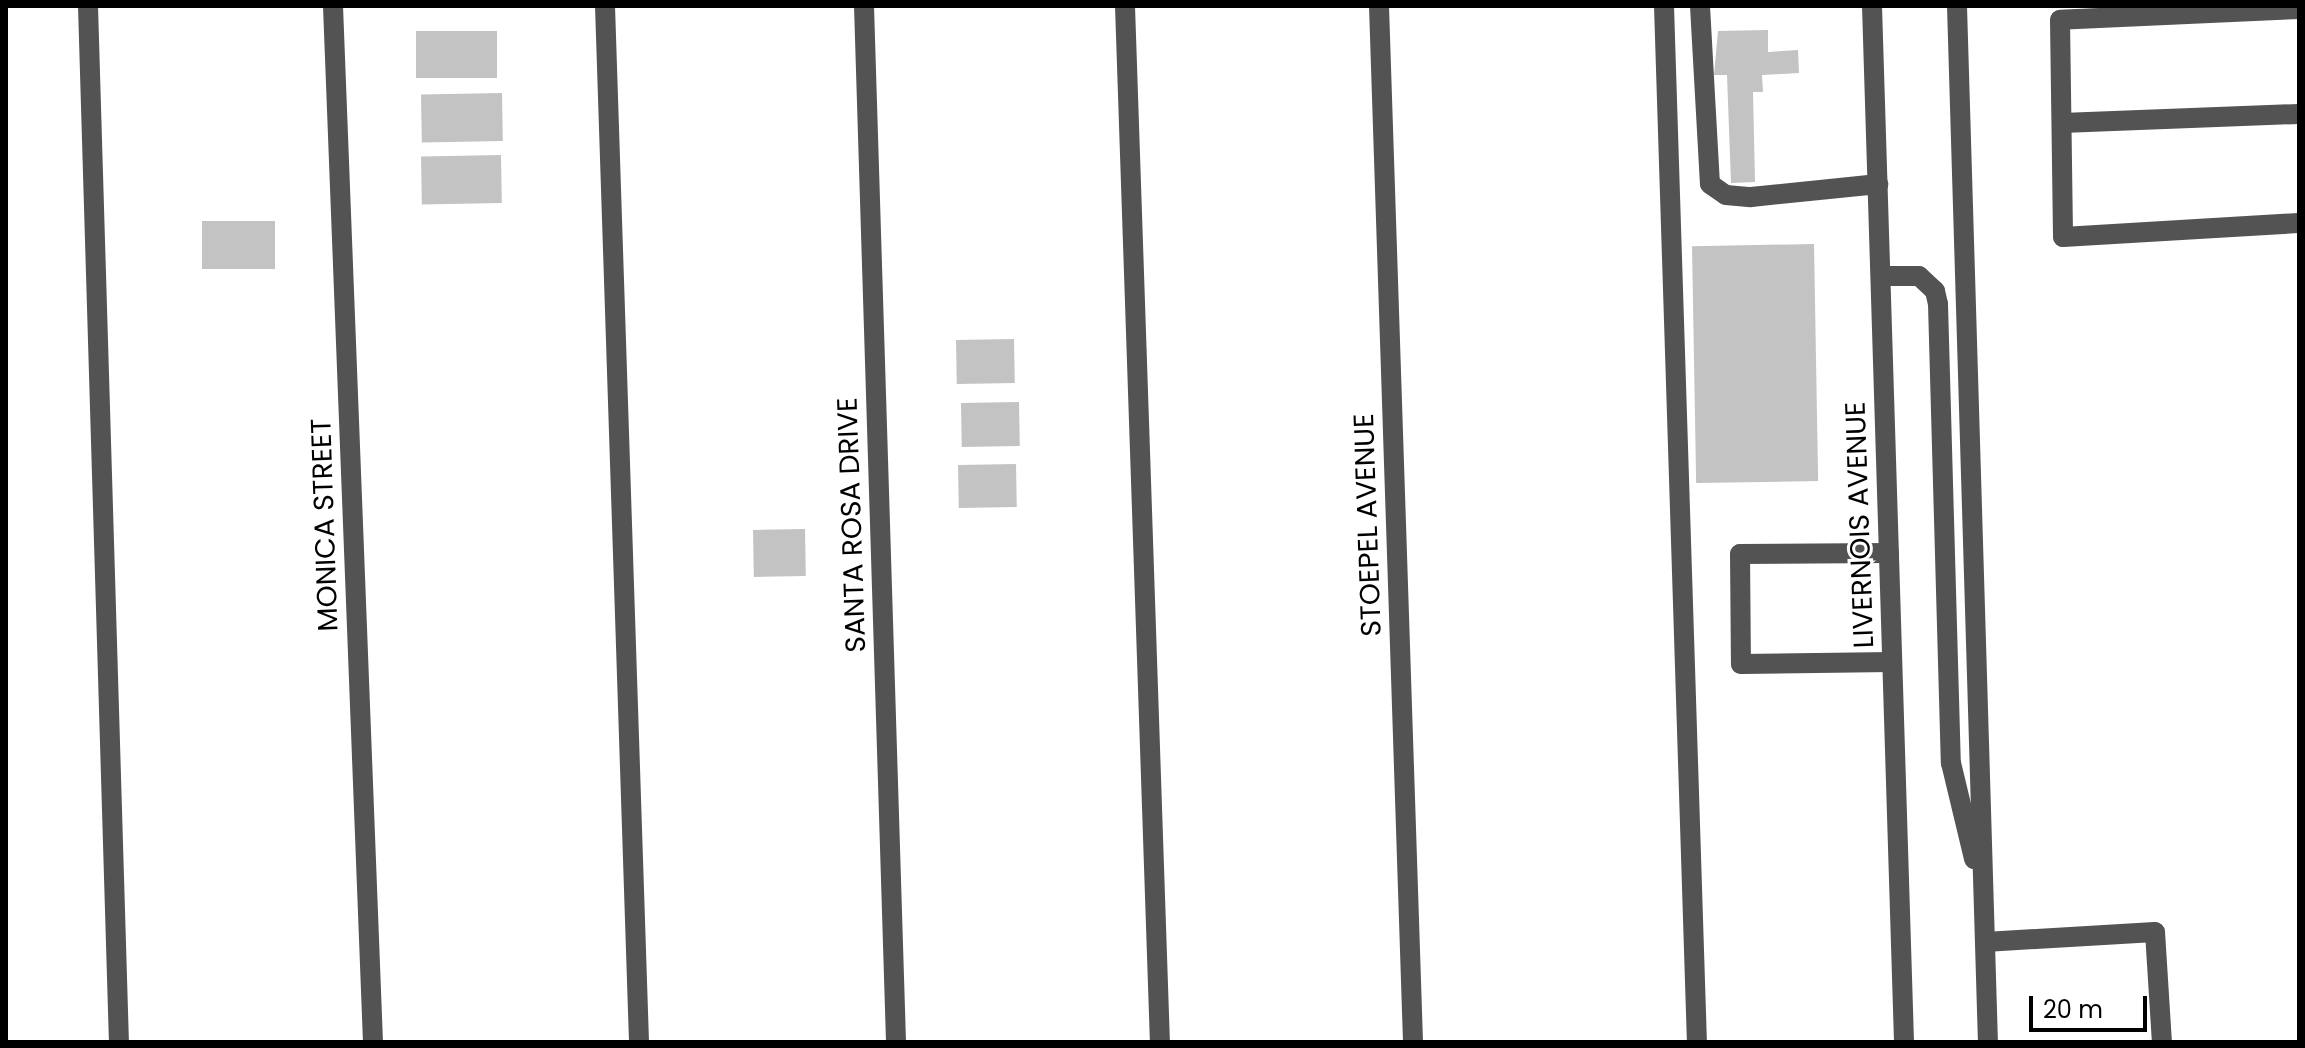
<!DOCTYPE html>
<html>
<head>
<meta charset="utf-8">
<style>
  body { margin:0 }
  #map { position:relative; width:2305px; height:1048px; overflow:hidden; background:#fff; font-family:Poppins,sans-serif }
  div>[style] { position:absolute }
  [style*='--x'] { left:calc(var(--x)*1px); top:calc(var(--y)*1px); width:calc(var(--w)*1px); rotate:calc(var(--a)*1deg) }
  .building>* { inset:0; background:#c3c3c3; transform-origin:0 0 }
  .minor>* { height:20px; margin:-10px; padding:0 10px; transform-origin:10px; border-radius:10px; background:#535353 }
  span { translate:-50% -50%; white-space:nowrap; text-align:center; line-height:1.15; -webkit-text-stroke:6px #fff; paint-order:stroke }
  .street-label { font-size:28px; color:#000 }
  .frame { position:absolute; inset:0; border:8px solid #000; pointer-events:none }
  .scale { position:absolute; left:2029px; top:996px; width:118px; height:36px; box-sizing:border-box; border:4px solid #000; border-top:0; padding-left:10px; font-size:24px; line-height:28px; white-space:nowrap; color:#000; -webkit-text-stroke:6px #fff; paint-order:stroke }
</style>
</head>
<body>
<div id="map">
  <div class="building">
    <div style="clip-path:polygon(1768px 30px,1768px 52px,1798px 50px,1799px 73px,1762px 75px,1763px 92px,1753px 92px,1755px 182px,1731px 183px,1727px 75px,1714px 75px,1718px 31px)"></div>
    <div style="left:497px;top:31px;width:47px;height:81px;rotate:90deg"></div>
    <div style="left:502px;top:93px;width:48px;height:81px;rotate:89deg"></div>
    <div style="left:501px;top:155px;width:48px;height:80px;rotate:89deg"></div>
    <div style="left:202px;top:221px;width:73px;height:48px"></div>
    <div style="left:1814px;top:244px;width:237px;height:122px;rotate:89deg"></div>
    <div style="left:1014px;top:339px;width:44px;height:58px;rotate:89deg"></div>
    <div style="left:1019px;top:402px;width:44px;height:58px;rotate:89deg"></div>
    <div style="left:1016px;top:464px;width:43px;height:58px;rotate:89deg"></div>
    <div style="left:805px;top:529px;width:47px;height:52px;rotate:89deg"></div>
  </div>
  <div class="minor">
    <div style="--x:88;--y:6;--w:1036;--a:88.29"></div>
    <div style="--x:333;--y:6;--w:1037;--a:87.79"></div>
    <div style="--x:605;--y:6;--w:1037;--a:88.12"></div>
    <div style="--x:864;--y:6;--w:1036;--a:88.23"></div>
    <div style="--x:1125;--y:6;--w:1037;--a:88.07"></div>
    <div style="--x:1379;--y:6;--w:1037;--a:88.12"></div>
    <div style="--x:1664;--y:6;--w:1037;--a:88.18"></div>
    <div style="--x:1700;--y:6;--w:178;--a:86.8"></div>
    <div style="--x:1710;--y:184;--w:19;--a:35"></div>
    <div style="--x:1726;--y:195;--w:25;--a:5"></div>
    <div style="--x:1751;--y:197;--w:128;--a:-5.8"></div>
    <div style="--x:1872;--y:6;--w:1036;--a:88.23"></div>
    <div style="--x:1957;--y:6;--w:1036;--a:88.29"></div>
    <div style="--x:2299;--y:9;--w:239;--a:177.4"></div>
    <div style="--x:2060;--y:20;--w:217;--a:89.2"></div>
    <div style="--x:2063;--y:237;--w:236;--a:-3.4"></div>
    <div style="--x:2062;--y:123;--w:237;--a:-2.2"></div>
    <div style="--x:1881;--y:276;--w:38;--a:0"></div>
    <div style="--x:1919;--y:276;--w:22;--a:43"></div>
    <div style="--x:1935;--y:291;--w:13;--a:77"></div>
    <div style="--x:1938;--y:304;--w:459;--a:88.4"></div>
    <div style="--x:1951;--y:763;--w:99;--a:76.5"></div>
    <div style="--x:1889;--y:553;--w:149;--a:179.6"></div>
    <div style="--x:1740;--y:554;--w:110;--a:89.5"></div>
    <div style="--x:1741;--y:664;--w:151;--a:-0.8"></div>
    <div style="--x:1985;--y:942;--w:170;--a:-3.4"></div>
    <div style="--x:2155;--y:932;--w:110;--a:86.4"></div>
  </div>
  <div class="street-label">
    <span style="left:325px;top:525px;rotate:-92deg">MONICA STREET</span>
    <span style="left:852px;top:525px;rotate:-92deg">SANTA ROSA DRIVE</span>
    <span style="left:1368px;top:525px;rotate:-92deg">STOEPEL AVENUE</span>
    <span style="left:1860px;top:525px;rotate:-92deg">LIVERNOIS AVENUE</span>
  </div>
  <div class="frame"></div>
  <div class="scale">20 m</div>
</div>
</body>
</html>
